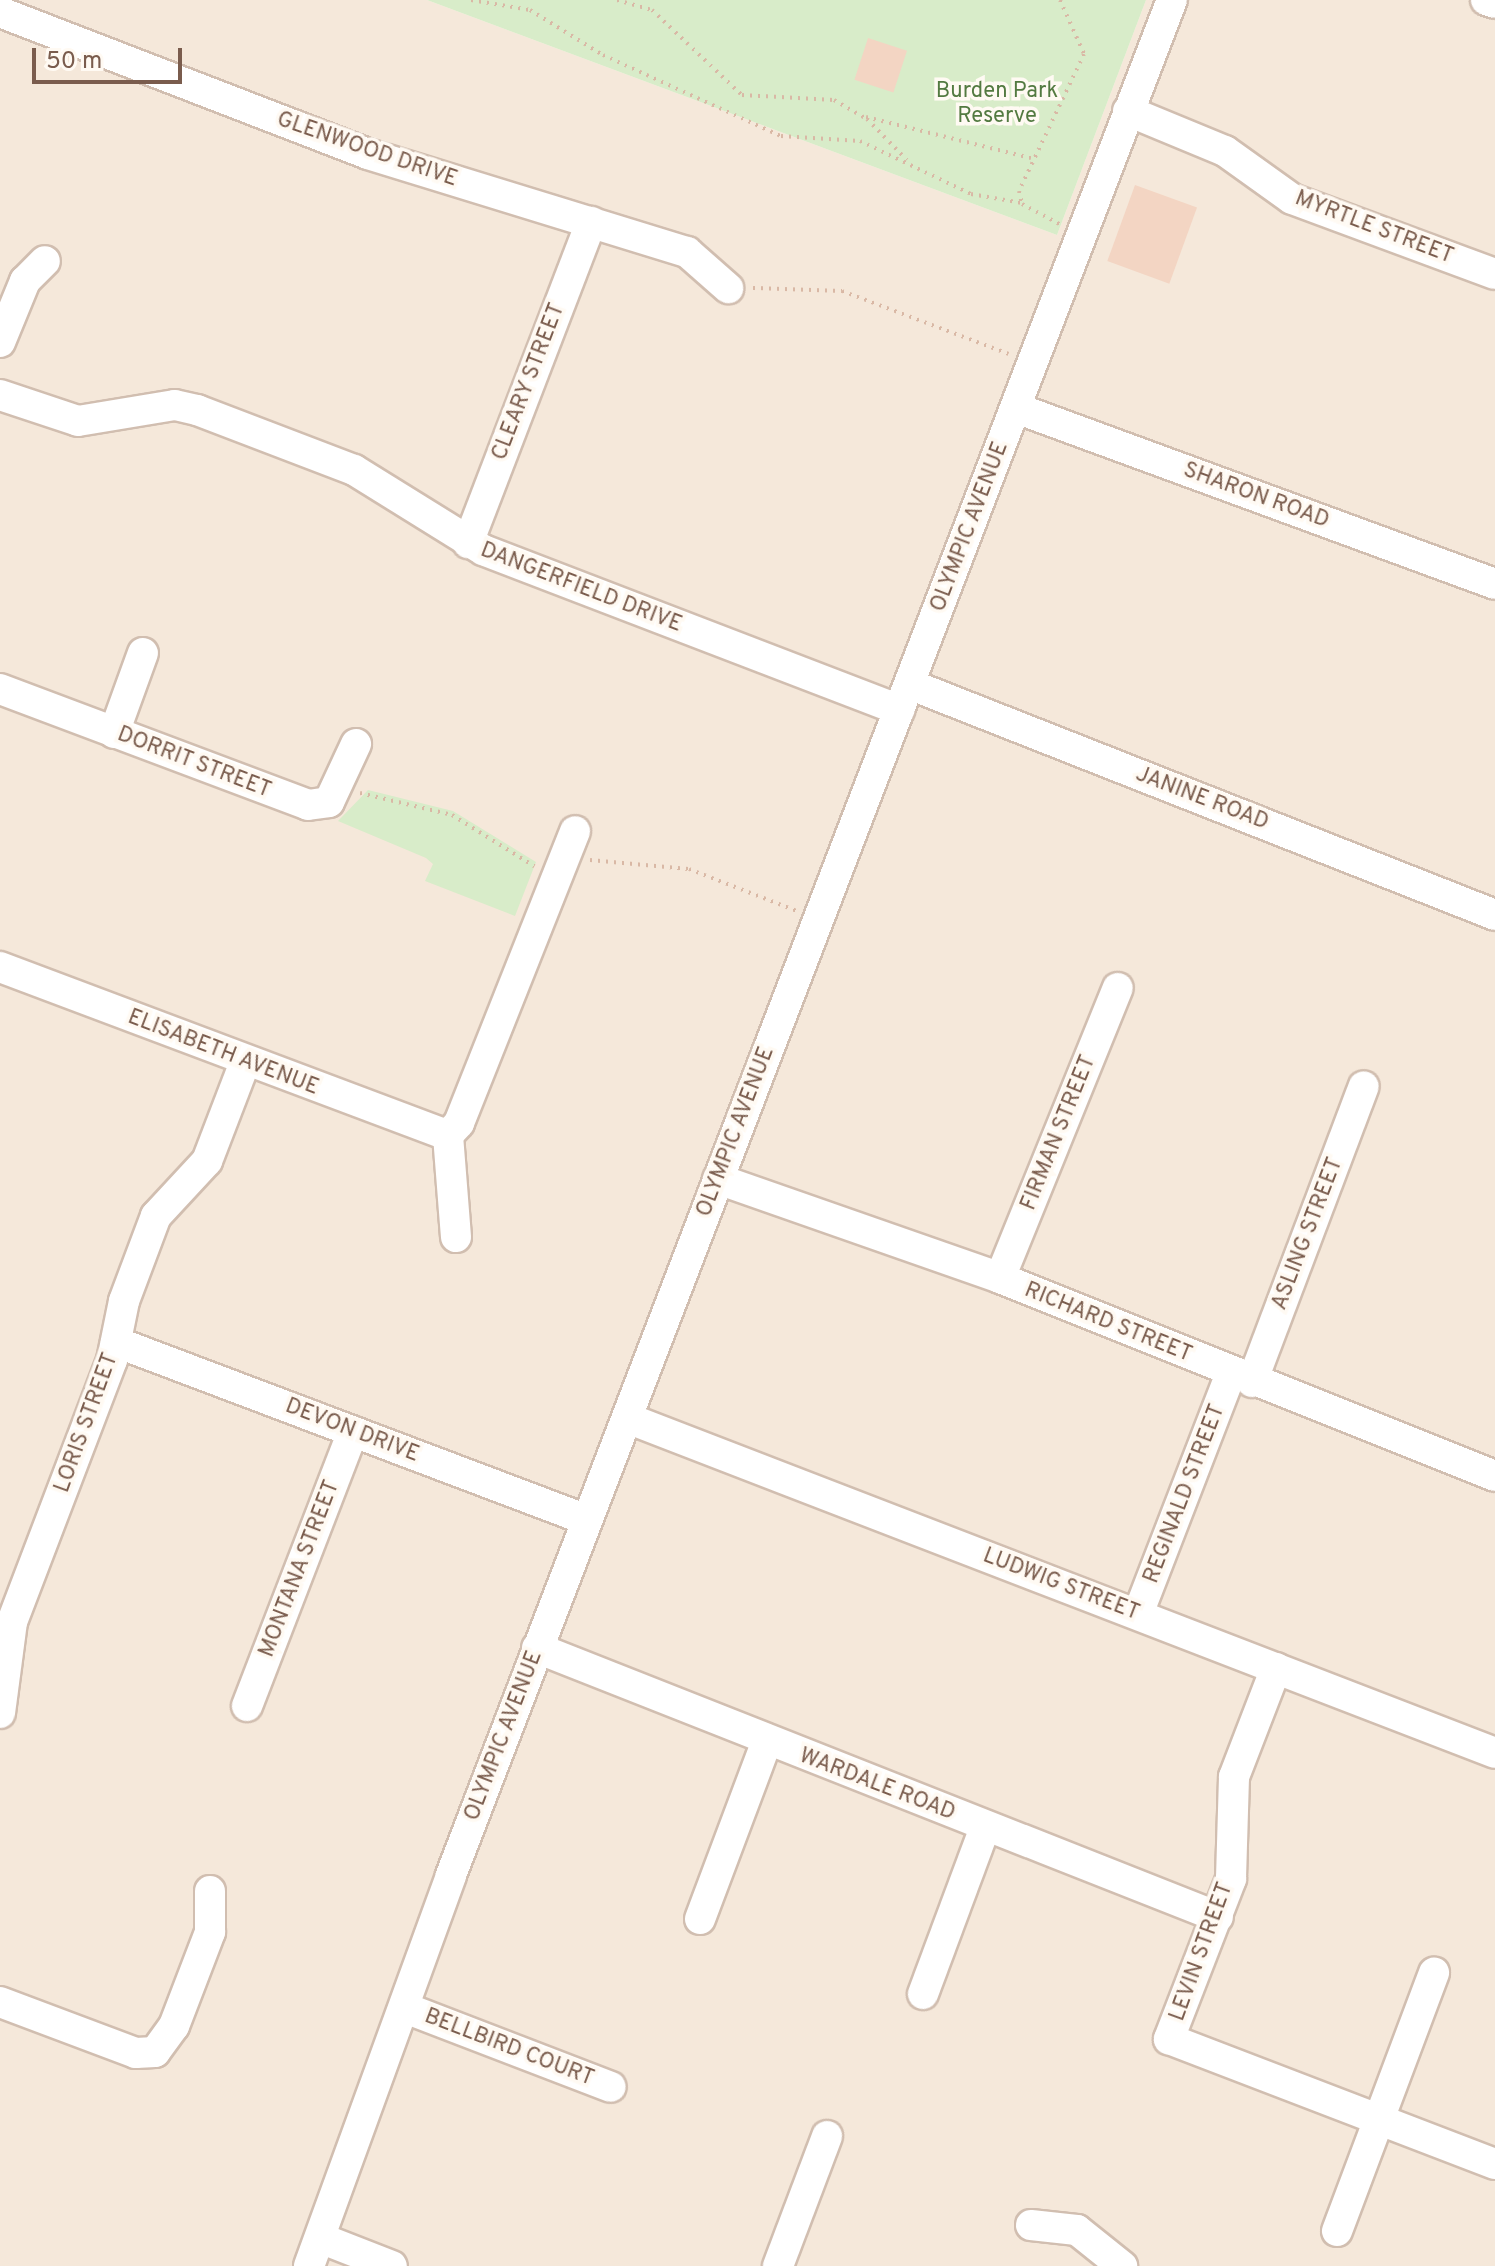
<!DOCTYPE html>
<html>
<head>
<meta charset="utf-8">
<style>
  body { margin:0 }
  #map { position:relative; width:1495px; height:2266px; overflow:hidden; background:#fdf6ec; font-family:Overpass,sans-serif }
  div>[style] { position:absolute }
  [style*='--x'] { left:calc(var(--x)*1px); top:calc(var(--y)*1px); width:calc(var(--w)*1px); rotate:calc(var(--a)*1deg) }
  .residential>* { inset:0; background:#f5e8da }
  .green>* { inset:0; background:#d8ecc9 }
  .building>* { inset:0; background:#f3d5c3; transform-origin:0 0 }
  .path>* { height:4px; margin-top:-2px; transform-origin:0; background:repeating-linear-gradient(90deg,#d9b8a5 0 2px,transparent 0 8px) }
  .roads { filter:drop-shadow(2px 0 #d1beb0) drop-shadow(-2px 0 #d1beb0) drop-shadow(0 2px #d1beb0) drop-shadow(0 -2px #d1beb0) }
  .minor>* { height:30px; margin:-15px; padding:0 15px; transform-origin:15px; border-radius:15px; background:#fff }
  span { translate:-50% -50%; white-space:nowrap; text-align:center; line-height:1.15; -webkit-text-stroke:7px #fffaf3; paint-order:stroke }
  .park-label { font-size:22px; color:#537a41 }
  .street-label { font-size:22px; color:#7a5c4d }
  .scale { position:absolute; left:32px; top:48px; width:150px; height:36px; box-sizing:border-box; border:4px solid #7a5c4d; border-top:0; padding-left:10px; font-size:24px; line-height:28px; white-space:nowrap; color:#7a5c4d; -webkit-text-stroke:6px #fffaf3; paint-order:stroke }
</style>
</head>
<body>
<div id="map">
  <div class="residential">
    <div style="clip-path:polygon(0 0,427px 0,1057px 235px,1146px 0,1495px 0,1495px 2266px,0 2266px)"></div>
  </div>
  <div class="green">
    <div style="clip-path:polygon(427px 0,1146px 0,1057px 235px)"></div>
    <div style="clip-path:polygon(368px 790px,453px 811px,536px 862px,515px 916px,425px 881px,433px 864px,426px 858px,338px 821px)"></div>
  </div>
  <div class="building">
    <div style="left:868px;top:38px;width:41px;height:44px;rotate:18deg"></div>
    <div style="left:1135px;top:185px;width:66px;height:81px;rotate:20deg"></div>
  </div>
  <div class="path">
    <div style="--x:471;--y:0;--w:60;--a:9.6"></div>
    <div style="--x:530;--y:10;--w:86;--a:31.7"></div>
    <div style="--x:603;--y:55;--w:196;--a:24.5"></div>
    <div style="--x:781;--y:136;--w:79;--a:3.6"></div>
    <div style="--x:860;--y:141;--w:123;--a:25.5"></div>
    <div style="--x:971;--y:194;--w:52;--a:10"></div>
    <div style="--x:617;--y:0;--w:36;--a:16"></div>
    <div style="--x:652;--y:10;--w:124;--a:43.4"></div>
    <div style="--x:742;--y:95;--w:92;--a:3.1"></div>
    <div style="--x:834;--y:100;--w:38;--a:30"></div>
    <div style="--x:867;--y:119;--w:57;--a:45.7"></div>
    <div style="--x:1060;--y:0;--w:59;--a:66"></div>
    <div style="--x:1084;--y:54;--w:152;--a:115.4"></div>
    <div style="--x:1019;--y:191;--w:13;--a:77"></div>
    <div style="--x:1022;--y:204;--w:44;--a:28.3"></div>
    <div style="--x:866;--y:117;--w:170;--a:14"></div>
    <div style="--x:753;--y:288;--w:89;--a:1.9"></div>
    <div style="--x:842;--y:291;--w:178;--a:20.7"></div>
    <div style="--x:360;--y:793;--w:95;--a:13.4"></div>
    <div style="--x:452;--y:815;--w:97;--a:31.9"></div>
    <div style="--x:590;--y:860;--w:99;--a:5.2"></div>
    <div style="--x:689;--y:869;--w:116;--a:21.3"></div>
  </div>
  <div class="roads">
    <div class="minor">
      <div style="--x:1486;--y:0;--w:9;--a:18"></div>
      <div style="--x:0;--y:12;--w:394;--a:21.1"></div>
      <div style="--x:368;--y:154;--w:334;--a:17.1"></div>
      <div style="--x:687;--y:252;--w:55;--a:41.3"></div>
      <div style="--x:1128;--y:111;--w:105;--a:22.4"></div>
      <div style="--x:1225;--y:151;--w:82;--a:35.6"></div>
      <div style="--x:1292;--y:199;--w:216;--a:20.3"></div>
      <div style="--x:0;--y:342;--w:66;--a:-67.7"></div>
      <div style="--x:25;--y:281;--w:28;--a:-45"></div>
      <div style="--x:0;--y:395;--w:82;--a:18.4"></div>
      <div style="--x:78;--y:421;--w:98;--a:-9.4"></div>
      <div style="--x:175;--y:405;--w:23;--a:13"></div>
      <div style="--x:197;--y:410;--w:168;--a:20.9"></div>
      <div style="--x:354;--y:470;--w:152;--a:31.8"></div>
      <div style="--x:483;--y:550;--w:446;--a:21"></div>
      <div style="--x:1016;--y:408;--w:510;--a:20.17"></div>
      <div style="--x:468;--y:543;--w:344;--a:-69"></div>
      <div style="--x:909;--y:684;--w:630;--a:21.51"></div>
      <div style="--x:0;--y:689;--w:329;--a:20.6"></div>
      <div style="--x:308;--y:805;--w:21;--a:-8"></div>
      <div style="--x:329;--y:802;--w:64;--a:-65"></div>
      <div style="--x:114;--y:733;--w:85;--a:-70.1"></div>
      <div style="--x:0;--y:967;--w:478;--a:20.6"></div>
      <div style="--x:718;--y:1179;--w:299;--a:19.3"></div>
      <div style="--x:1000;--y:1278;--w:533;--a:21.8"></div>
      <div style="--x:456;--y:1237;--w:102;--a:-94.5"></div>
      <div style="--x:448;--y:1135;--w:16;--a:-47"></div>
      <div style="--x:459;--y:1123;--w:314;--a:-68.3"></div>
      <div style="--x:1000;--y:1278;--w:313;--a:-67.9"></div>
      <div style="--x:116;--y:1342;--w:504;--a:20.7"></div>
      <div style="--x:1252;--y:1382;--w:316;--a:-69.3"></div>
      <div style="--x:627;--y:1418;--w:930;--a:21.1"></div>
      <div style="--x:1138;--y:1614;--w:258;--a:-68.9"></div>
      <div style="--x:537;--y:1648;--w:732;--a:21.55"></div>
      <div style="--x:1276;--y:1668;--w:117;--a:111.1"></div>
      <div style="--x:1234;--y:1777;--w:102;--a:91.7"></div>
      <div style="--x:1231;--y:1879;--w:172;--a:111.2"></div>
      <div style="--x:1169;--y:2039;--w:349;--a:21"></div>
      <div style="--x:247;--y:1706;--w:294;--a:-68.9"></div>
      <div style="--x:0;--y:1713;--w:92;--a:-82.5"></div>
      <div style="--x:12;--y:1622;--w:280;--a:-69.1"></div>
      <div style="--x:112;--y:1360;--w:60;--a:-78.5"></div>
      <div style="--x:124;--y:1301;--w:91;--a:-69.4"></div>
      <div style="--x:156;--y:1216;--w:75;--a:-47.2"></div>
      <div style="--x:207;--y:1161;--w:106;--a:-69"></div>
      <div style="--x:700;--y:1919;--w:188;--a:-69.4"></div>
      <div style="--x:923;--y:1994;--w:178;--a:-69.6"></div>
      <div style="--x:0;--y:2002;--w:145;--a:20.6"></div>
      <div style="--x:136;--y:2053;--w:19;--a:-3"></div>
      <div style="--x:155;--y:2052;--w:32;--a:-54"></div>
      <div style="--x:174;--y:2026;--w:101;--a:-69"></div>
      <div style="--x:210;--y:1932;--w:41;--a:-90"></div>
      <div style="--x:408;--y:2009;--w:217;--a:21"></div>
      <div style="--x:1031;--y:2225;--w:46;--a:6.2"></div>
      <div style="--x:1077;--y:2230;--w:58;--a:38.7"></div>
      <div style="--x:1337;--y:2231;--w:276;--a:-69.4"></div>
      <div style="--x:320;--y:2238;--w:77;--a:21.3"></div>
      <div style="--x:309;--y:2266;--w:416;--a:-70"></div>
      <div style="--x:451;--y:1875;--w:2009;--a:-68.97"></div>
      <div style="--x:778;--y:2266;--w:139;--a:-69.3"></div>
    </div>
  </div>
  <div class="park-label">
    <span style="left:997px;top:104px">Burden Park<br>Reserve</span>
  </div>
  <div class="street-label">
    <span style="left:367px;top:150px;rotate:19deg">GLENWOOD DRIVE</span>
    <span style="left:1374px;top:228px;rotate:21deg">MYRTLE STREET</span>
    <span style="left:529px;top:382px;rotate:-69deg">CLEARY STREET</span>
    <span style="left:1256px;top:496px;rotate:20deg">SHARON ROAD</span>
    <span style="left:970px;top:527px;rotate:-69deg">OLYMPIC AVENUE</span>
    <span style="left:581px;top:588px;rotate:21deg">DANGERFIELD DRIVE</span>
    <span style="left:194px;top:763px;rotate:21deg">DORRIT STREET</span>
    <span style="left:1202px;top:799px;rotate:21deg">JANINE ROAD</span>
    <span style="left:223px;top:1053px;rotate:21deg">ELISABETH AVENUE</span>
    <span style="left:736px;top:1132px;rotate:-69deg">OLYMPIC AVENUE</span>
    <span style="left:1059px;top:1133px;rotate:-68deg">FIRMAN STREET</span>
    <span style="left:1308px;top:1234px;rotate:-69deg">ASLING STREET</span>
    <span style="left:1108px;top:1323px;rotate:22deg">RICHARD STREET</span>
    <span style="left:87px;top:1423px;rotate:-70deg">LORIS STREET</span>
    <span style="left:352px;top:1431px;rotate:21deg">DEVON DRIVE</span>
    <span style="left:1185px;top:1494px;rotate:-69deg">REGINALD STREET</span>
    <span style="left:300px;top:1569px;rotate:-69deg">MONTANA STREET</span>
    <span style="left:1061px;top:1585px;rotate:21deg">LUDWIG STREET</span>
    <span style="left:504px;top:1736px;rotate:-69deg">OLYMPIC AVENUE</span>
    <span style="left:877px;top:1785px;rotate:21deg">WARDALE ROAD</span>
    <span style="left:1202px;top:1952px;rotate:-70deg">LEVIN STREET</span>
    <span style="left:509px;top:2048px;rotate:21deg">BELLBIRD COURT</span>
  </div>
  <div class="scale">50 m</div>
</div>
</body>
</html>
